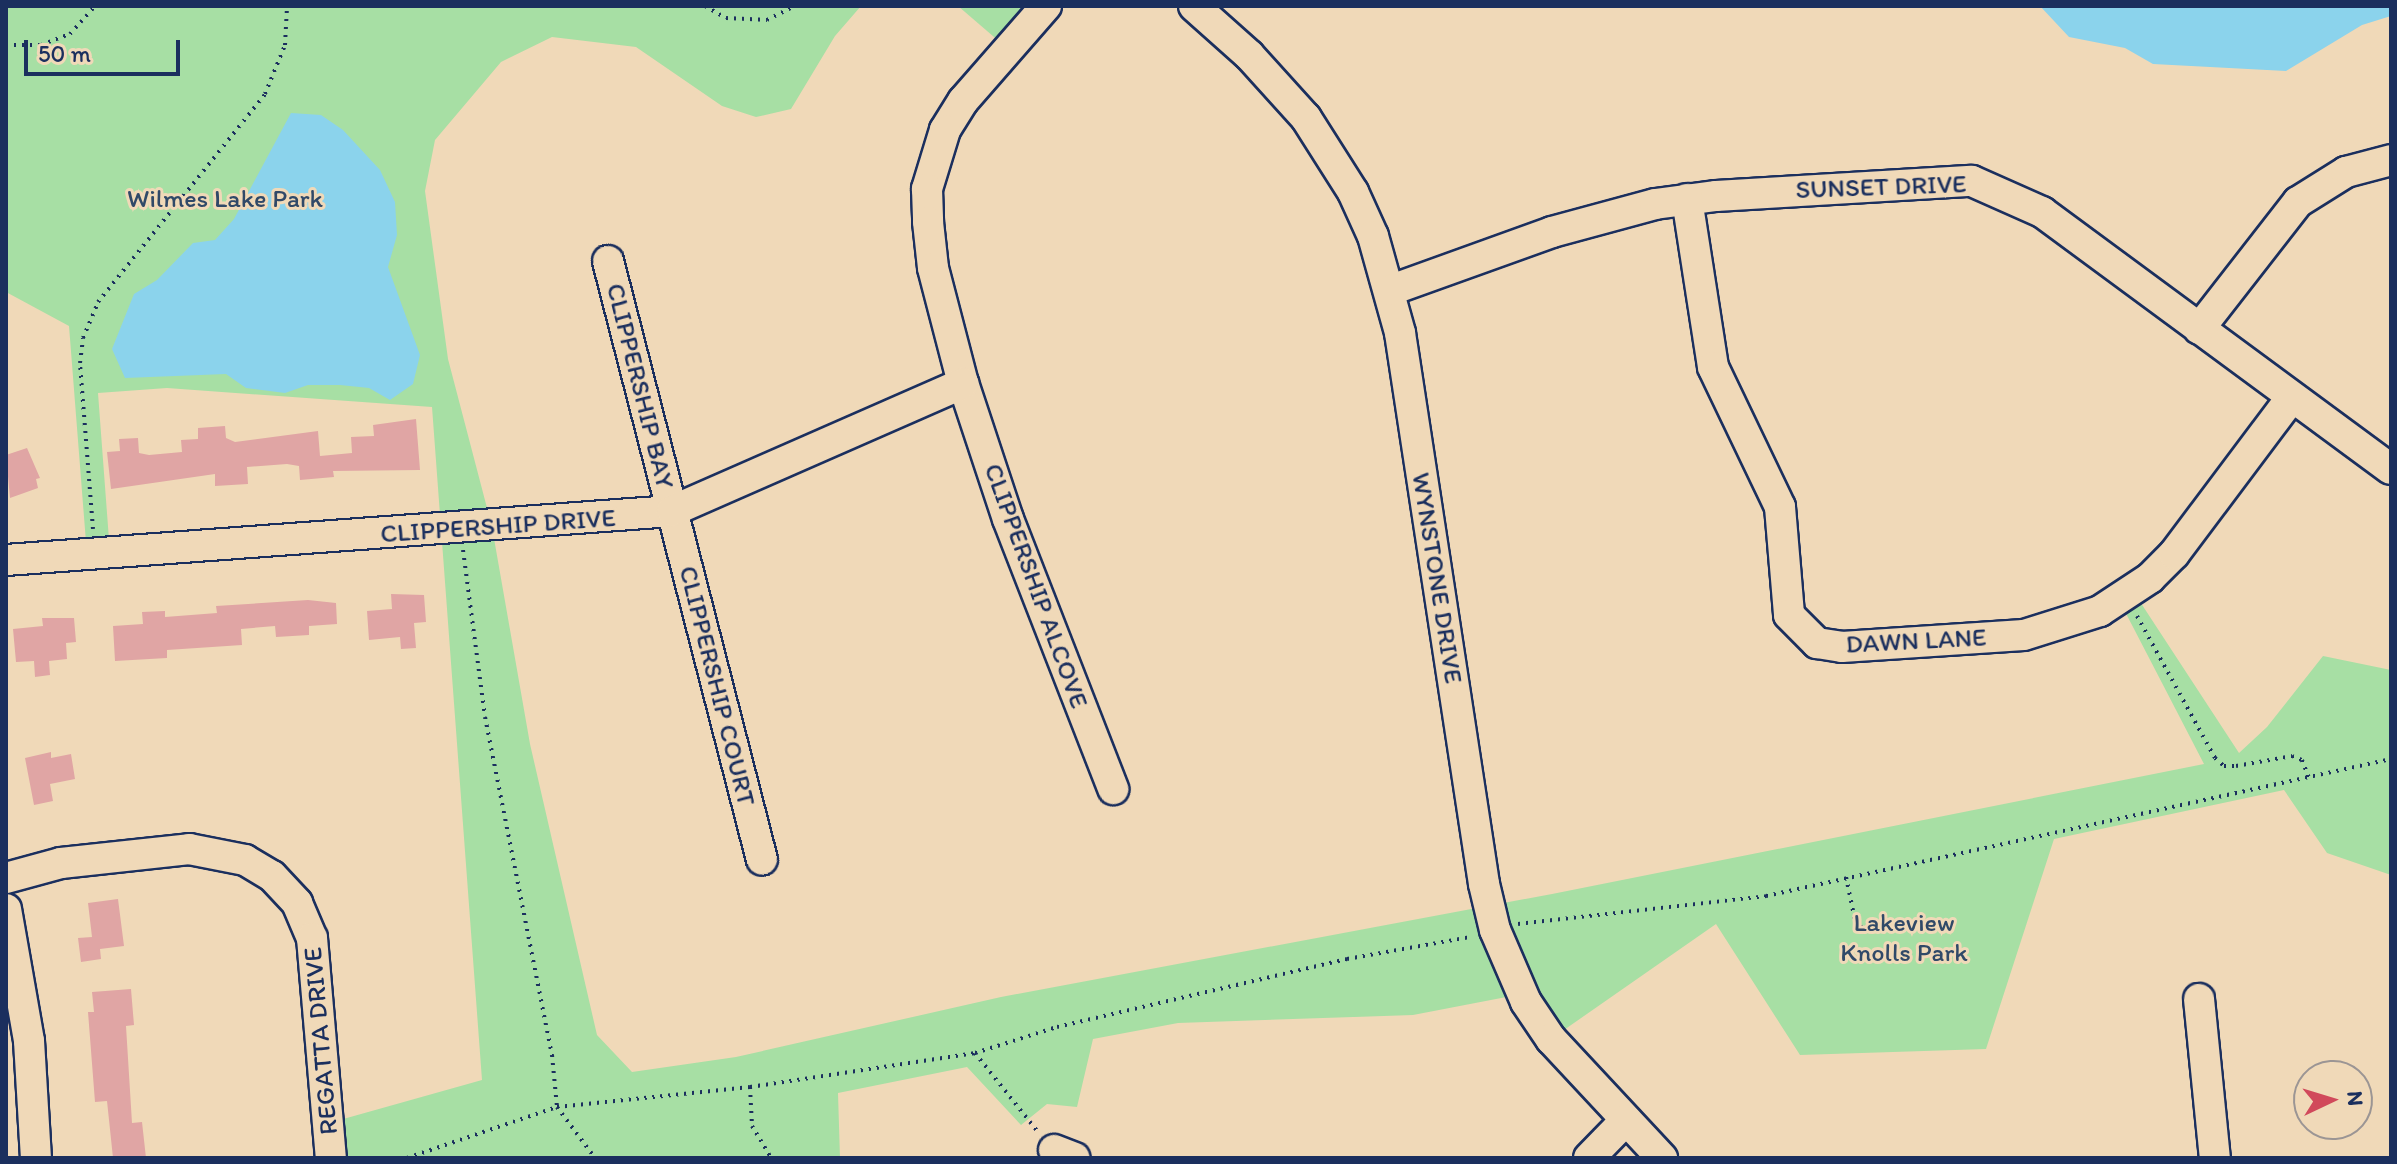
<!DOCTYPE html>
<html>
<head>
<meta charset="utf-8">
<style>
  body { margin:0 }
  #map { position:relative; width:2397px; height:1164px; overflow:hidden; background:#f0d9b8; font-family:Itim,sans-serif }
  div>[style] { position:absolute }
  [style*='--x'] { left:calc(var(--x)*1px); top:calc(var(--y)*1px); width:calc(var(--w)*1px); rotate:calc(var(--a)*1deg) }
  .green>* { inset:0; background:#a7dfa4 }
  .water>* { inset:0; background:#8bd3ec }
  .building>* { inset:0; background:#e0a5a4 }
  .path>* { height:4px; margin-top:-2px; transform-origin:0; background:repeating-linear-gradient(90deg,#1b2f5e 0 2px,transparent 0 8px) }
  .roads { filter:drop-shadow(2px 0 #1b2f5e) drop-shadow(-2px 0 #1b2f5e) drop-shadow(0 2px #1b2f5e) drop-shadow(0 -2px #1b2f5e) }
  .minor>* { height:30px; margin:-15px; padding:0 15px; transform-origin:15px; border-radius:15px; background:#f0d9b8 }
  span { translate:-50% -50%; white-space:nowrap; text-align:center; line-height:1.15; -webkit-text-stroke:6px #f0d9b8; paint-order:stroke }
  .street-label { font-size:26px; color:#1b2f5e }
  .park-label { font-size:26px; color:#304968 }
  .frame { position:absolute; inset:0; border:8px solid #1b2f5e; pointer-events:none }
  .north { position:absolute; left:2293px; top:1060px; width:80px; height:80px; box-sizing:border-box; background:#f0d9b8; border:2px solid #9b9594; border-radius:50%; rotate:86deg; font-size:22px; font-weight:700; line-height:32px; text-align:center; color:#1b2f5e }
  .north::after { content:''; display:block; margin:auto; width:28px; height:36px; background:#d1495b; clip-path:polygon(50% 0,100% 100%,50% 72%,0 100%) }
  .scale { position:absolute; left:24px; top:40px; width:156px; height:36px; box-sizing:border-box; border:4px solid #1b2f5e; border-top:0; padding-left:10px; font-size:24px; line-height:28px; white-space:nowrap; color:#1b2f5e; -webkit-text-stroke:6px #f0d9b8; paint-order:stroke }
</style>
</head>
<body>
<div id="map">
  <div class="green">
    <div style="clip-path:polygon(6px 6px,861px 6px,835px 36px,791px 109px,756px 117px,722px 106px,636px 47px,552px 37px,501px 62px,435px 140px,425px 191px,448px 359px,492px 527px,530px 744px,597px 1035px,632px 1072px,736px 1057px,1001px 997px,1552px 894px,2204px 764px,2119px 600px,2133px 591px,2239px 753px,2267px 727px,2323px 656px,2391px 670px,2391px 875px,2327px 853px,2284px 790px,2054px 839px,1986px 1049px,1800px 1055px,1716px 924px,1551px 1039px,1522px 994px,1413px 1015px,1178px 1023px,1093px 1039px,1077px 1107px,1047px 1104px,1021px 1125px,967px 1067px,838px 1093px,840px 1158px,319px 1158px,329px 1123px,482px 1080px,432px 407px,167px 388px,98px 393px,110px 553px,87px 555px,69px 326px,6px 292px)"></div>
    <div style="clip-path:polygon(958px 6px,1046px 6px,1008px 49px)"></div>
  </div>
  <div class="water">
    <div style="clip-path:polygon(2040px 6px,2391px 6px,2391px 16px,2362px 25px,2286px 71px,2153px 64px,2125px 48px,2069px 37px)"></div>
    <div style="clip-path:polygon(291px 113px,321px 115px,343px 130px,380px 170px,395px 202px,397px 235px,388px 267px,420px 355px,413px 384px,390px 400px,369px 388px,340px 385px,308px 385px,285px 393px,246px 388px,226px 374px,125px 378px,112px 349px,134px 294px,157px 280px,193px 243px,215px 240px,234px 219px)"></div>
  </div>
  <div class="building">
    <div style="clip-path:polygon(416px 419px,420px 470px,333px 471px,334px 477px,300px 480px,299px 466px,287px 464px,247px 467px,248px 484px,215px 486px,215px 474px,111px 489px,107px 452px,120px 451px,119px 439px,138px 438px,139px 453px,149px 455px,182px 452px,181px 440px,198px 439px,198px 428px,225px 426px,226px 438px,235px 442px,318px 431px,320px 456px,352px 453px,351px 437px,374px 436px,373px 425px)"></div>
    <div style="clip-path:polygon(27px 448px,40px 478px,36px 479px,38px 488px,10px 498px,6px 455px)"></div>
    <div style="clip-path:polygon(391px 594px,424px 595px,426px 622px,414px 623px,416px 648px,401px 649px,400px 637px,369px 640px,367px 611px,392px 609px)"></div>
    <div style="clip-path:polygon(308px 600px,336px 603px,337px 624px,309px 626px,309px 635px,276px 637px,275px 626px,241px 629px,242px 645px,167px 650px,167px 658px,115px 661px,113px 626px,143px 624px,142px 612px,165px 611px,165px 617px,217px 613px,216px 606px)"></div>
    <div style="clip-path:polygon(42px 618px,74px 618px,76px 642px,66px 643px,67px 659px,49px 661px,50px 675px,35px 677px,34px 661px,16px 662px,13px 629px,43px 626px)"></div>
    <div style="clip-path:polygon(51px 752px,51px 758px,71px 754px,75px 779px,50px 784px,53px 801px,34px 805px,25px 758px)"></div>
    <div style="clip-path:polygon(118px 899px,124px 946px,100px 949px,101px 959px,81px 962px,78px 938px,92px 937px,88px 903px)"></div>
    <div style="clip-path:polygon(131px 989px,134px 1025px,126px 1026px,132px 1123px,142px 1122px,146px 1158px,113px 1158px,107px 1101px,95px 1102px,88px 1012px,94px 1012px,92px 992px)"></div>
  </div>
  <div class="path">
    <div style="--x:705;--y:6;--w:24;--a:30"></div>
    <div style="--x:726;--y:18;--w:41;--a:2.8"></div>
    <div style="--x:767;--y:20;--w:30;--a:-27"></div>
    <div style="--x:6;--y:45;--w:35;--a:0"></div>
    <div style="--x:41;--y:45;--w:31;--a:-21"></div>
    <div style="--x:70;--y:34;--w:38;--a:-48"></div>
    <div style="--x:93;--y:529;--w:167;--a:-94.5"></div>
    <div style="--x:80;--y:363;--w:25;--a:-83"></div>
    <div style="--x:83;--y:338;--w:39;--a:-67"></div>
    <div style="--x:98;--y:302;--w:267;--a:-51.2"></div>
    <div style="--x:265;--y:94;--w:53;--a:-67.8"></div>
    <div style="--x:285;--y:45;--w:39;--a:-87"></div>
    <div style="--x:463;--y:550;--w:168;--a:82.5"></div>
    <div style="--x:485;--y:717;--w:345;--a:78.8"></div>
    <div style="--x:552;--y:1055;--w:52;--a:84.5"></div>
    <div style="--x:557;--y:1107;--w:64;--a:53.3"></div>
    <div style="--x:2137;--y:616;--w:162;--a:61.2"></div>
    <div style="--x:2215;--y:758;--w:12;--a:42"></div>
    <div style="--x:2224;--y:766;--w:12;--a:0"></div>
    <div style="--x:2236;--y:766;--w:57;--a:-10.1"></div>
    <div style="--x:2292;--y:756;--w:11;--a:22"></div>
    <div style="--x:2302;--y:760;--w:19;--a:69"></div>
    <div style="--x:1846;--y:877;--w:44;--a:78.2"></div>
    <div style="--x:1855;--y:920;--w:12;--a:48"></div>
    <div style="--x:1518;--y:924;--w:250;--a:-6.4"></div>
    <div style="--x:1766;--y:896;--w:640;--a:-12.36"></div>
    <div style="--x:975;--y:1053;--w:101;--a:51.4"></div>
    <div style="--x:750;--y:1087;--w:39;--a:87"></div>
    <div style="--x:752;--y:1126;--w:37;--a:59"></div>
    <div style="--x:407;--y:1158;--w:158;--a:-18.8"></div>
    <div style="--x:557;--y:1107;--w:194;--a:-5.9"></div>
    <div style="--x:750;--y:1087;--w:228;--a:-8.6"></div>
    <div style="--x:975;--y:1053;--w:86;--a:-17.6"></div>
    <div style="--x:1057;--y:1027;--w:298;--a:-13.2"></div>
    <div style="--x:1347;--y:959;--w:126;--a:-10.1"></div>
  </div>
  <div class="roads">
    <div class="minor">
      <div style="--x:1046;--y:6;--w:126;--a:131.1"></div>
      <div style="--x:963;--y:101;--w:34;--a:122"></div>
      <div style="--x:945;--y:130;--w:62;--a:107"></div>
      <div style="--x:927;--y:189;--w:33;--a:88"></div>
      <div style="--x:928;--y:222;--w:46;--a:83.8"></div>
      <div style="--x:933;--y:268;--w:119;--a:75.4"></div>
      <div style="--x:963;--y:383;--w:143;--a:71.7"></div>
      <div style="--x:1008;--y:519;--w:290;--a:68.7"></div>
      <div style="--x:1194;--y:6;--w:74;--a:41.7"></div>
      <div style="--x:1249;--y:55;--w:85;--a:47.9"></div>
      <div style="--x:1306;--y:118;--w:88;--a:57.6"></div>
      <div style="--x:1353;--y:192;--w:48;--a:65.6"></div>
      <div style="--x:1373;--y:236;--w:101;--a:74.4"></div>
      <div style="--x:1400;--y:333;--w:557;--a:81.33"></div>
      <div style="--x:1484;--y:884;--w:47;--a:76.6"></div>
      <div style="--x:1495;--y:930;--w:78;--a:66.7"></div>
      <div style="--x:1526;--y:1002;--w:45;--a:56"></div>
      <div style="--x:1551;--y:1039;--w:163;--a:47"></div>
      <div style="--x:1687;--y:199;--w:170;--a:81.2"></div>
      <div style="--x:1713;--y:367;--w:155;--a:64.4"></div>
      <div style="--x:1780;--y:507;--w:108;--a:85.2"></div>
      <div style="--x:1789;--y:615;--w:40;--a:45"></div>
      <div style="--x:1817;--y:643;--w:25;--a:9"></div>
      <div style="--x:1842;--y:647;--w:182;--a:-3.8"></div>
      <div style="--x:2024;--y:635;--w:80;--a:-17.5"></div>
      <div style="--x:2100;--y:611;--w:60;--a:-33.4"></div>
      <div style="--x:2150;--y:578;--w:34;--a:-45"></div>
      <div style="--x:2174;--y:554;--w:196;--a:-53.1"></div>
      <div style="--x:608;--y:261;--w:618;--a:75.58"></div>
      <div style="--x:1391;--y:290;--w:171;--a:-19.8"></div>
      <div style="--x:1552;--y:232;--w:107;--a:-15.2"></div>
      <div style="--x:1655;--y:204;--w:62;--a:-7.5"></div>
      <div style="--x:1716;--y:196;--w:256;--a:-3.4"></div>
      <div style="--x:1972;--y:181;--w:77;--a:23.9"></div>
      <div style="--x:2042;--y:212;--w:433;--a:36.4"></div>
      <div style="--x:2199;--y:329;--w:161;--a:-52.1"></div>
      <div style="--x:2298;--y:202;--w:57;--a:-32"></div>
      <div style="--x:2346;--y:172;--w:47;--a:-14.9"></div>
      <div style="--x:6;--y:560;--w:668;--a:-4.21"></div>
      <div style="--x:672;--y:511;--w:318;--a:-23.7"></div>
      <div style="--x:6;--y:878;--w:57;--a:-15.3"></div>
      <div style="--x:61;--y:863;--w:129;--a:-6.2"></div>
      <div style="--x:189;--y:849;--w:57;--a:11.1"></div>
      <div style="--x:245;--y:860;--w:31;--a:31"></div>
      <div style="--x:272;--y:876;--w:37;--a:47"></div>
      <div style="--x:297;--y:903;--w:38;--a:67"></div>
      <div style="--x:312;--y:938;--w:221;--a:85.1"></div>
      <div style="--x:6;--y:909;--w:134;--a:80.1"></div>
      <div style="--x:29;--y:1041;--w:117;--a:86.6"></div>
      <div style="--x:2199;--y:999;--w:160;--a:84.3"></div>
      <div style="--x:1054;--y:1150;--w:22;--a:21"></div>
      <div style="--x:1589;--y:1158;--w:53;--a:-45.8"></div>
    </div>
  </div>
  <div class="street-label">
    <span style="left:1881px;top:187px;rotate:-2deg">SUNSET DRIVE</span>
    <span style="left:640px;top:386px;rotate:76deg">CLIPPERSHIP BAY</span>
    <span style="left:498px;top:526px;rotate:-4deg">CLIPPERSHIP DRIVE</span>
    <span style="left:1437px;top:578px;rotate:81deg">WYNSTONE DRIVE</span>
    <span style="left:1036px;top:586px;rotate:70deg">CLIPPERSHIP ALCOVE</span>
    <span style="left:1916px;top:641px;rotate:-3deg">DAWN LANE</span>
    <span style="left:717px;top:686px;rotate:76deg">CLIPPERSHIP COURT</span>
    <span style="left:321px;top:1041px;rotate:-95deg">REGATTA DRIVE</span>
  </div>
  <div class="park-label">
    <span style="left:225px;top:199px">Wilmes Lake Park</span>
    <span style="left:1904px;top:938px">Lakeview<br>Knolls Park</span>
  </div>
  <div class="frame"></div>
  <div class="north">N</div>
  <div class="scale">50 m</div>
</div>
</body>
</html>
